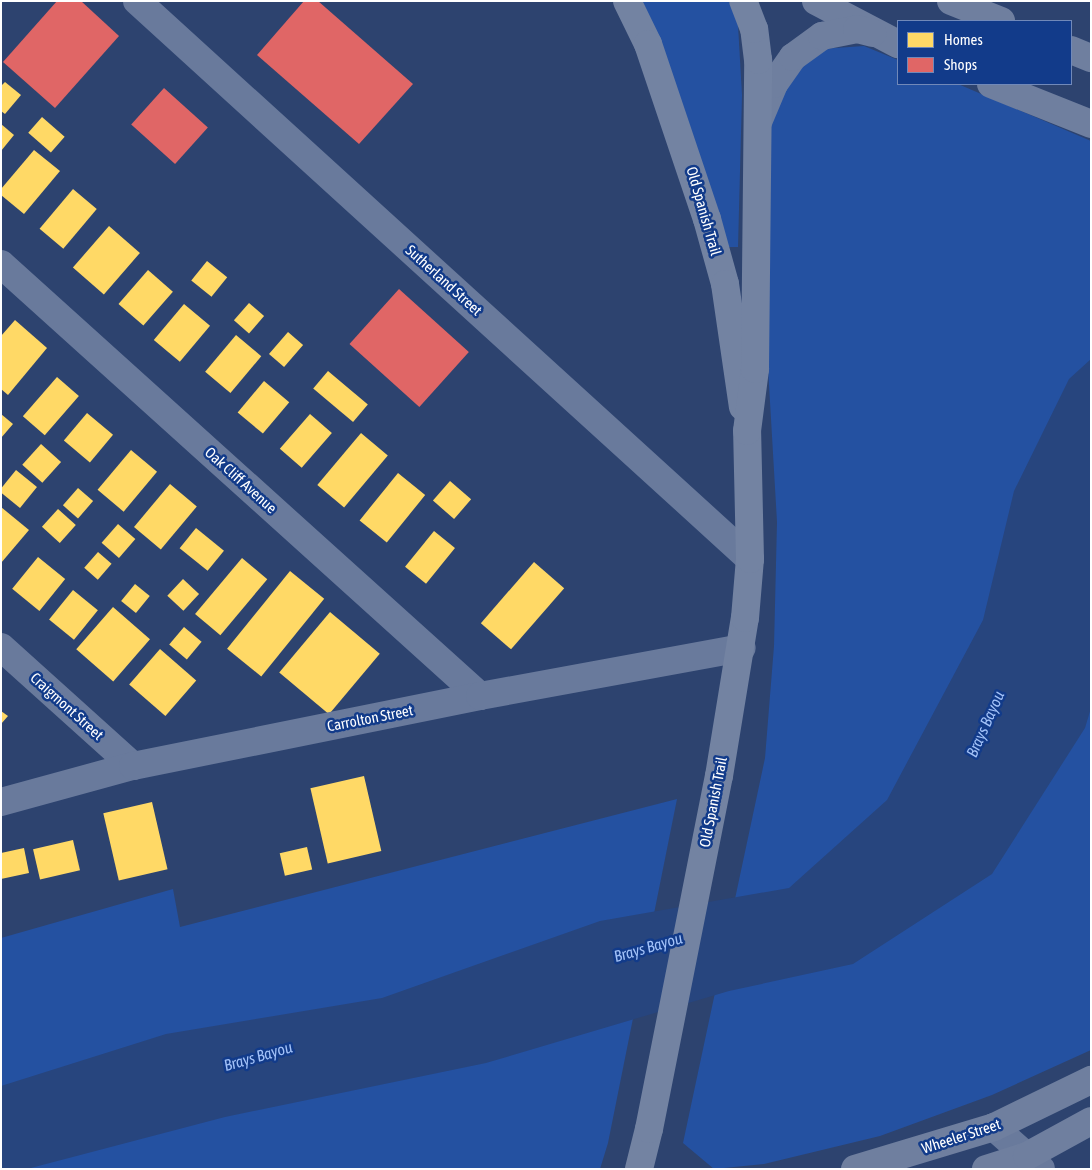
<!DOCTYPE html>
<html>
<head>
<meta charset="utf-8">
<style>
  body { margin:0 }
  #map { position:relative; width:1092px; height:1170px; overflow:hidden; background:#2d436f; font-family:"Asap Condensed",sans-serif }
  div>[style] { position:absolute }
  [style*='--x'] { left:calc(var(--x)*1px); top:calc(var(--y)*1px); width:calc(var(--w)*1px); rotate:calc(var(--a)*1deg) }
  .green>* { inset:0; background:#2451a1 }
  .water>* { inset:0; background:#27457e }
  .homes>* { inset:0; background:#ffd966; transform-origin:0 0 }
  .shops>* { inset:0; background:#e06666; transform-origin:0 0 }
  .minor>* { height:28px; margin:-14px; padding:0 14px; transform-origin:14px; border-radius:14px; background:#697a9c }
  .secondary>* { height:28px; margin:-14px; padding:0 14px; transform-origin:14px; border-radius:14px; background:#6f7f9f }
  .primary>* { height:28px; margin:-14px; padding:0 14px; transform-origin:14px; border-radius:14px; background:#7383a2 }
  span { translate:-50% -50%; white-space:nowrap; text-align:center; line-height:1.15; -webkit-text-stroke:5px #123b8a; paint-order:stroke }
  .street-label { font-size:15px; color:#fff }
  .water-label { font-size:16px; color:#a3c2f8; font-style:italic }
  .frame { position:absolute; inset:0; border:2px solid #fff; pointer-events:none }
  .legend { position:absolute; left:897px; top:20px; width:175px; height:65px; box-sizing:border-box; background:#123b8a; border:1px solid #7189b9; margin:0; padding:6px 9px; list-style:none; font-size:15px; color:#fff }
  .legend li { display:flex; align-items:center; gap:10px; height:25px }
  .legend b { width:25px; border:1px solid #7189b9 }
</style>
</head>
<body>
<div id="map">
  <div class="green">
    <div style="clip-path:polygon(635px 1px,729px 1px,738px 25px,742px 95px,738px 247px,726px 247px)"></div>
    <div style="clip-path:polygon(864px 46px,898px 60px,898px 84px,958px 84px,1091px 141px,1091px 1050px,992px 1095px,880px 1136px,764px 1164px,714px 1169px,683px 1143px,765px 758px,774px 646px,777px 522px,766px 333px,770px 113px,790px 74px,821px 49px)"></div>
    <div style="clip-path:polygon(677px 799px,608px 1143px,600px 1169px,1px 1169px,1px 938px,173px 889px,180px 927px)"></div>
  </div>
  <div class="water">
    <div style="clip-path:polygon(1091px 359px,1091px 708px,1085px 728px,992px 874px,853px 964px,729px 991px,486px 1063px,225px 1117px,27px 1169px,1px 1169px,1px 1086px,166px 1034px,382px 998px,600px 921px,789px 888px,887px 800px,983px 620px,1014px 491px,1069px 379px)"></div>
  </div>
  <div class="homes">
    <div style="clip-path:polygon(5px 82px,21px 95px,5px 114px,1px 111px,1px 86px)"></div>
    <div style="left:42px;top:117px;width:30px;height:21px;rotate:41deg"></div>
    <div style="clip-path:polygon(1px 124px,14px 135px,1px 151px)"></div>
    <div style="clip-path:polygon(34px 150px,60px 171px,24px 214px,1px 195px,1px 189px)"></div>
    <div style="left:73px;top:189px;width:31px;height:52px;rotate:40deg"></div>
    <div style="left:109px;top:226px;width:41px;height:55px;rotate:41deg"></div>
    <div style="left:207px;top:261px;width:26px;height:25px;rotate:39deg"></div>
    <div style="left:148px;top:270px;width:33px;height:45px;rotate:41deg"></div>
    <div style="left:249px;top:303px;width:20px;height:23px;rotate:41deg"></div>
    <div style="left:184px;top:304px;width:34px;height:47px;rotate:40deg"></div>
    <div style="clip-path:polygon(15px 320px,47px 348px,8px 395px,1px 389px,1px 336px)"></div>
    <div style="left:288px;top:332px;width:20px;height:29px;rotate:41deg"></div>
    <div style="left:236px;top:335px;width:33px;height:48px;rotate:40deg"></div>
    <div style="left:328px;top:371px;width:52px;height:23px;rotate:40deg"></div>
    <div style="left:57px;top:377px;width:29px;height:52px;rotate:41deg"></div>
    <div style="left:264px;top:381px;width:33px;height:41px;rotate:40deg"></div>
    <div style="left:87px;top:413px;width:34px;height:36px;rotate:40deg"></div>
    <div style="clip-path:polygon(1px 414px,13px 424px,1px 438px)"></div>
    <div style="left:310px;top:414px;width:29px;height:46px;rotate:41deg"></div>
    <div style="left:361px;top:433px;width:35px;height:68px;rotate:40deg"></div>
    <div style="left:41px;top:444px;width:27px;height:28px;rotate:42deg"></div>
    <div style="left:131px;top:450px;width:34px;height:52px;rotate:40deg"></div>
    <div style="left:16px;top:470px;width:27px;height:27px;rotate:39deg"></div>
    <div style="left:398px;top:473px;width:35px;height:61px;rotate:39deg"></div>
    <div style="left:450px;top:481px;width:28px;height:26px;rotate:41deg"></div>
    <div style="left:170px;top:484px;width:35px;height:56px;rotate:40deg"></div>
    <div style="left:78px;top:488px;width:20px;height:23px;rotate:41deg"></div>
    <div style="clip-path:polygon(1px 507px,29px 530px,1px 563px)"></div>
    <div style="left:58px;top:509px;width:24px;height:24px;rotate:42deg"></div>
    <div style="left:118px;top:524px;width:23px;height:25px;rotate:41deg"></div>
    <div style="left:196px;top:528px;width:36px;height:26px;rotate:39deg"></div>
    <div style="left:434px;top:531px;width:27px;height:46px;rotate:39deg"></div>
    <div style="left:98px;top:552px;width:18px;height:21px;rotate:41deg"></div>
    <div style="left:38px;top:557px;width:35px;height:41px;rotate:39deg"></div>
    <div style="left:242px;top:558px;width:33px;height:73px;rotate:40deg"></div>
    <div style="left:534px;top:562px;width:40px;height:81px;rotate:41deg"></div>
    <div style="left:290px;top:571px;width:44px;height:100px;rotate:39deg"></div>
    <div style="left:183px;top:579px;width:22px;height:23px;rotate:43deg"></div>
    <div style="left:135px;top:584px;width:19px;height:22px;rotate:39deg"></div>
    <div style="left:73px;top:590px;width:32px;height:38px;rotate:39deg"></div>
    <div style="left:113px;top:607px;width:49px;height:56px;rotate:41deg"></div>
    <div style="left:330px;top:612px;width:65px;height:79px;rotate:40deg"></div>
    <div style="left:184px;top:627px;width:23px;height:23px;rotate:40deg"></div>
    <div style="left:160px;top:649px;width:48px;height:47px;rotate:41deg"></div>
    <div style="clip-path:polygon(1px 711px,8px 716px,1px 724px)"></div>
    <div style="left:364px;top:776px;width:77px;height:55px;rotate:77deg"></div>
    <div style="left:152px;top:802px;width:69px;height:50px;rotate:77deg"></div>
    <div style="left:73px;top:840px;width:31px;height:41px;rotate:77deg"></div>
    <div style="left:307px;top:847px;width:23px;height:28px;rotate:77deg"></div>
    <div style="clip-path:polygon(24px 848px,29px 873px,1px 879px,1px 853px)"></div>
  </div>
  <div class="shops">
    <div style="clip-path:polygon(57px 1px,81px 1px,119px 36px,55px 108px,3px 62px)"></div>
    <div style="clip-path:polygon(304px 1px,318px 1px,413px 84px,359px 144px,257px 55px)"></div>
    <div style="left:164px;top:88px;width:59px;height:49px;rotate:42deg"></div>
    <div style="left:399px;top:289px;width:94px;height:74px;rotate:42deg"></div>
  </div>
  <div class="minor">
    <div style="--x:137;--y:1;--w:829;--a:42.31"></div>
    <div style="--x:1;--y:264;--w:645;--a:42.05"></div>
    <div style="--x:1;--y:647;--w:178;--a:42"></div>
    <div style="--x:1;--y:802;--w:137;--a:-15.3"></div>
    <div style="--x:133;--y:766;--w:354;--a:-11.4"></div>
    <div style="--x:480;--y:696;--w:266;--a:-10.4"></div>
    <div style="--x:994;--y:1127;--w:63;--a:41.8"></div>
  </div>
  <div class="secondary">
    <div style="--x:816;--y:1;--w:93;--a:27.7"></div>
    <div style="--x:951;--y:1;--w:54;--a:21.8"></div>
    <div style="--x:1071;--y:50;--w:22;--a:22"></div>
    <div style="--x:991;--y:84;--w:108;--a:21.8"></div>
    <div style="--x:758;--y:122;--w:41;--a:-67.2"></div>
    <div style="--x:774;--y:84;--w:33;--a:-55"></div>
    <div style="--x:793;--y:57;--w:36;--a:-36"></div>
    <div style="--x:822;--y:36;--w:36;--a:-11"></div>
    <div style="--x:857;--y:29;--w:16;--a:14"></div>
    <div style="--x:855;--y:1169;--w:145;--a:-16.8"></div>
    <div style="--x:994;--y:1127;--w:108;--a:-25.9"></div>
    <div style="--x:986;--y:1169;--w:43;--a:-17.6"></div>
    <div style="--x:1027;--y:1156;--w:73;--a:-28.7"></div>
  </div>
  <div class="primary">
    <div style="--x:627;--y:1;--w:48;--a:64"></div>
    <div style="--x:648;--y:44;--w:185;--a:71.4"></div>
    <div style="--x:707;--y:219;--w:67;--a:74.5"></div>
    <div style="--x:725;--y:284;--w:124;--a:81.7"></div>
    <div style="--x:639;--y:1169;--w:41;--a:-76"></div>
    <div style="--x:649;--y:1129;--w:360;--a:-78.8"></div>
    <div style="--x:719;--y:776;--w:160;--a:-80.7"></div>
    <div style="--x:745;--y:618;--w:59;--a:-85.2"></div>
    <div style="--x:750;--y:559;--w:128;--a:-91.3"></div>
    <div style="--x:747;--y:431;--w:63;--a:-82.6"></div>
    <div style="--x:755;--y:369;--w:309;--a:-89.4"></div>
    <div style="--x:758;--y:60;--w:31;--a:-97"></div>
    <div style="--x:754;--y:29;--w:30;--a:-111"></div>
  </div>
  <div class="street-label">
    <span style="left:704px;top:211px;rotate:74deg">Old Spanish Trail</span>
    <span style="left:444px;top:280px;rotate:42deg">Sutherland Street</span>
    <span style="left:241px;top:480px;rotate:42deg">Oak Cliff Avenue</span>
    <span style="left:67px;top:706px;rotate:42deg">Craigmont Street</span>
    <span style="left:370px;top:718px;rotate:-11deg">Carrolton Street</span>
    <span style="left:713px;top:802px;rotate:-79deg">Old Spanish Trail</span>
    <span style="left:961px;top:1136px;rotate:-18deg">Wheeler Street</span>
  </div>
  <div class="water-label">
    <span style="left:985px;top:724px;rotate:-66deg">Brays Bayou</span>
    <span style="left:648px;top:947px;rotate:-16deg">Brays Bayou</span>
    <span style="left:258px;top:1056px;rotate:-16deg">Brays Bayou</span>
  </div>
  <div class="frame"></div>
  <ul class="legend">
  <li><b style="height:14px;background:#ffd966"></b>Homes</li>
  <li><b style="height:14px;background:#e06666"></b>Shops</li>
  </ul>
</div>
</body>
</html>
